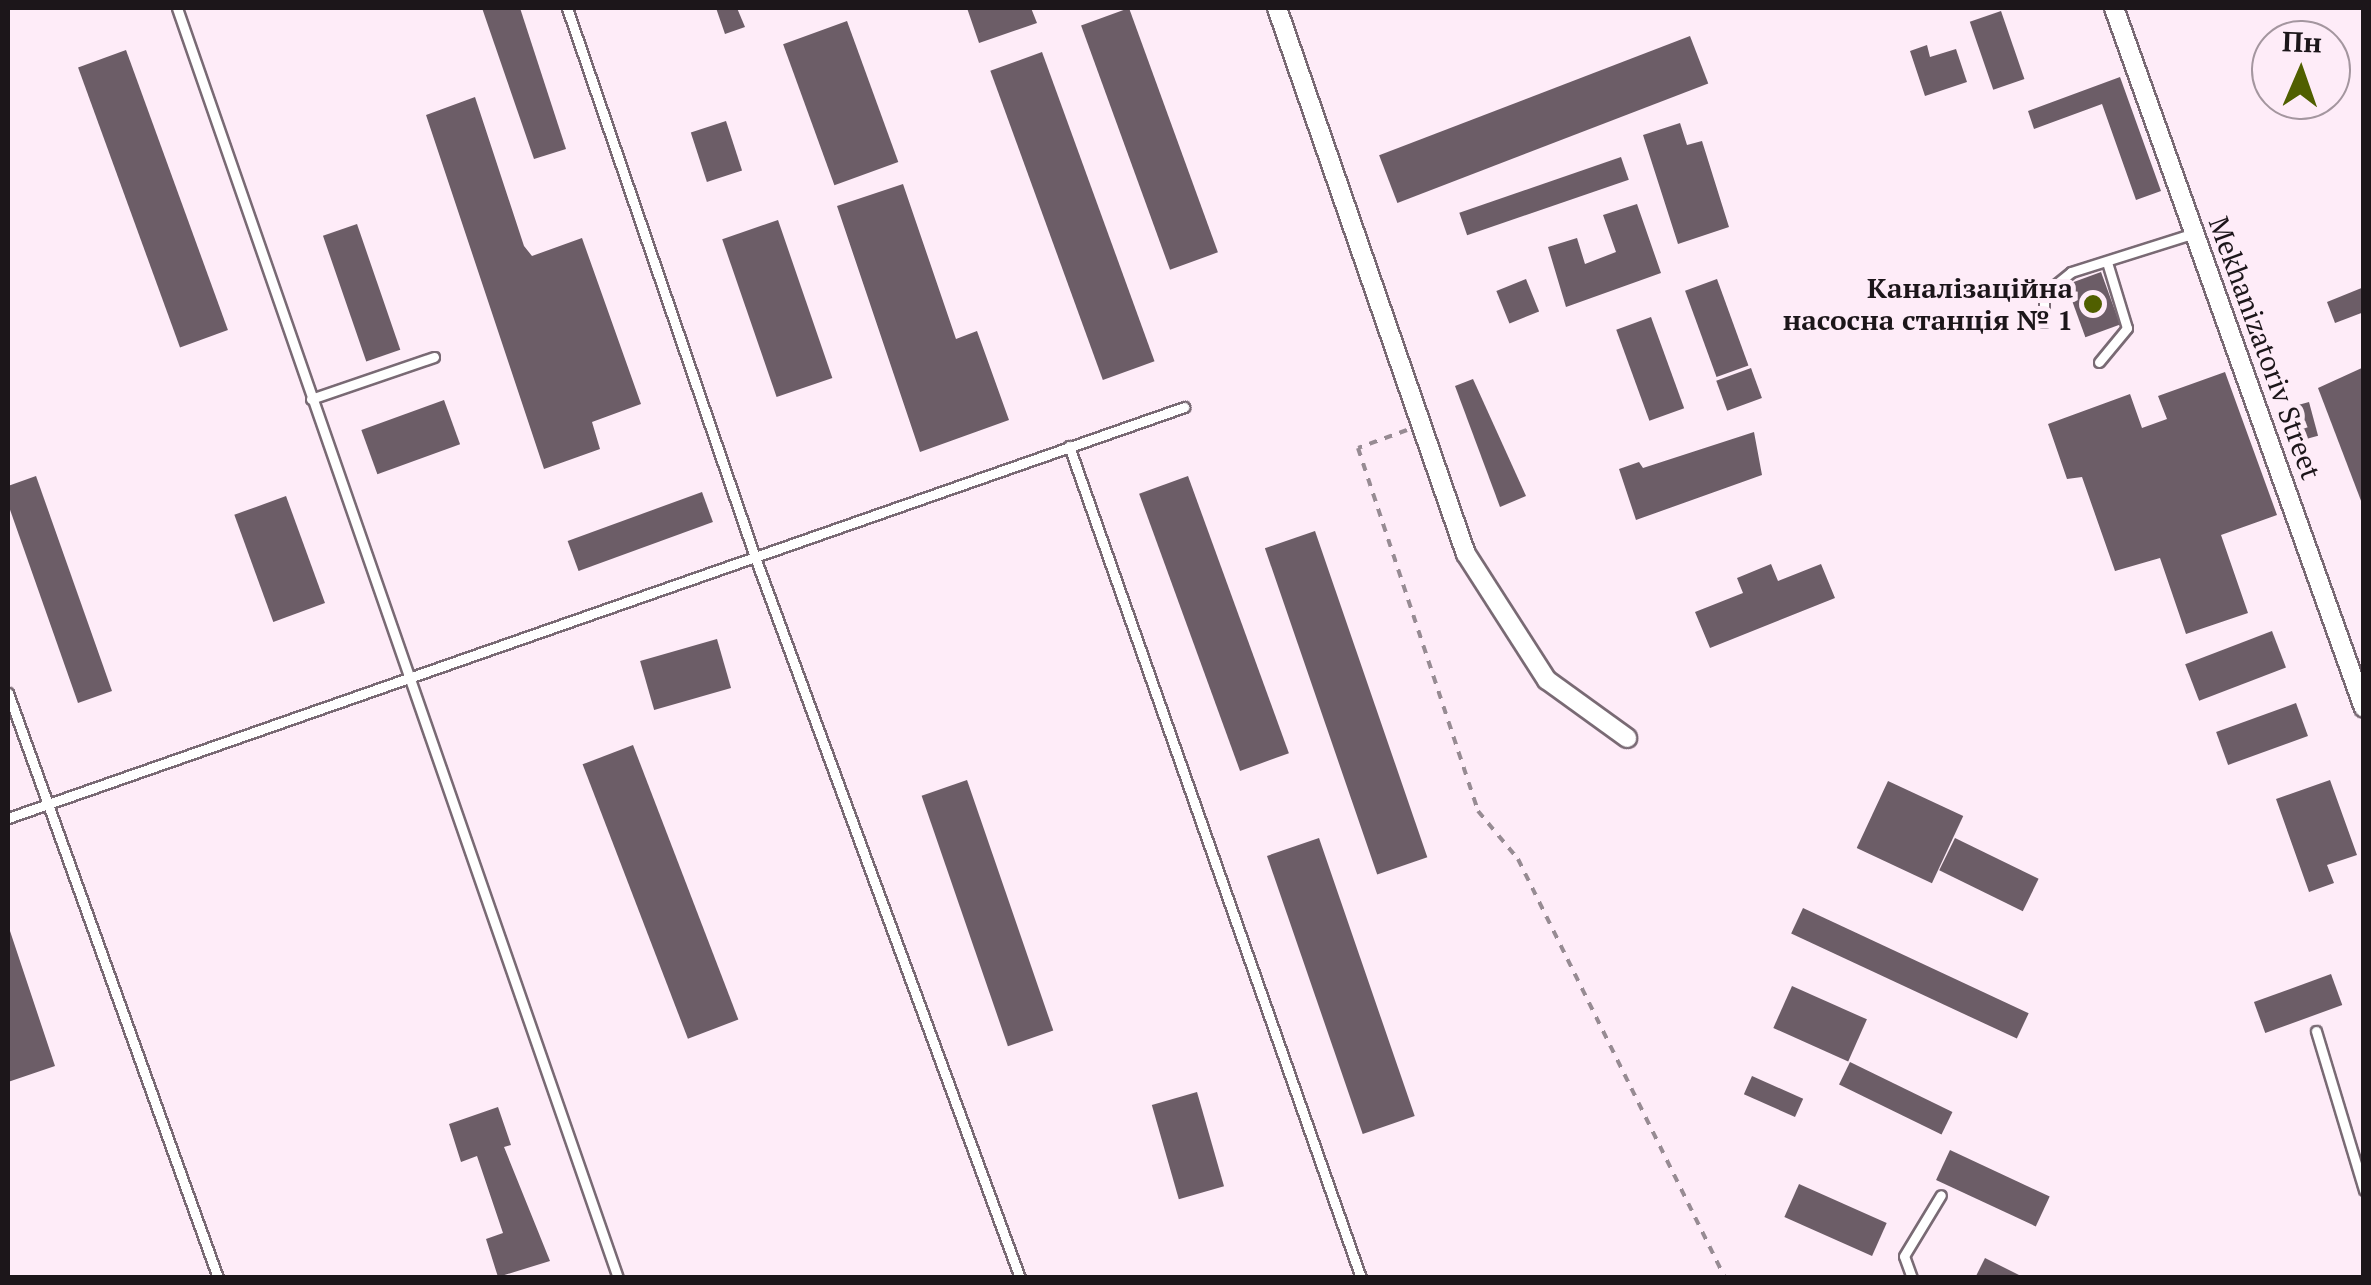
<!DOCTYPE html>
<html>
<head>
<meta charset="utf-8">
<style>
  body { margin:0 }
  #map { position:relative; width:2371px; height:1285px; overflow:hidden; background:#feecf8; font-family:"PT Serif",serif }
  div>[style] { position:absolute }
  [style*='--x'] { left:calc(var(--x)*1px); top:calc(var(--y)*1px); width:calc(var(--w)*1px); rotate:calc(var(--a)*1deg) }
  .building>* { inset:0; background:#6c5d67; transform-origin:0 0 }
  .path>* { height:4px; margin-top:-2px; transform-origin:0; background:repeating-linear-gradient(90deg,#978b93 0 8px,transparent 0 16px) }
  .roads { filter:drop-shadow(2px 0 #796a74) drop-shadow(-2px 0 #796a74) drop-shadow(0 2px #796a74) drop-shadow(0 -2px #796a74) }
  .service>* { height:9px; margin:-4.5px; padding:0 4.5px; transform-origin:4.5px; border-radius:4.5px; background:#fff }
  .minor>* { height:18px; margin:-9px; padding:0 9px; transform-origin:9px; border-radius:9px; background:#fff }
  .dots>* { width:28px; height:28px; translate:-50% -50%; box-sizing:border-box; border:5px solid #feecf8; border-radius:50% }
  span { translate:-50% -50%; white-space:nowrap; text-align:center; line-height:1.15; -webkit-text-stroke:10px #feecf8; paint-order:stroke }
  .poi-label { font-size:28px; color:#1c161a; font-weight:700 }
  .right { translate:-100% -50%; text-align:right }
  .street-label { font-size:28px; color:#1c161a }
  .frame { position:absolute; inset:0; border:10px solid #1c161a; pointer-events:none }
  .north { position:absolute; left:2251px; top:20px; width:100px; height:100px; box-sizing:border-box; background:#feecf8; border:2px solid #a4969f; border-radius:50%; rotate:2deg; font-size:28px; font-weight:700; line-height:40px; text-align:center; color:#1c161a }
  .north::after { content:''; display:block; margin:auto; width:35px; height:45px; background:#505f00; clip-path:polygon(50% 0,100% 100%,50% 72%,0 100%) }
</style>
</head>
<body>
<div id="map">
  <div class="building">
    <div style="clip-path:polygon(482px 8px,520px 8px,566px 149px,534px 159px)"></div>
    <div style="clip-path:polygon(716px 8px,737px 8px,745px 27px,725px 34px)"></div>
    <div style="clip-path:polygon(967px 8px,1031px 8px,1037px 23px,979px 43px)"></div>
    <div style="left:1129px;top:8px;width:260px;height:51px;rotate:70deg"></div>
    <div style="left:2001px;top:11px;width:72px;height:33px;rotate:71deg"></div>
    <div style="left:847px;top:21px;width:150px;height:68px;rotate:70deg"></div>
    <div style="left:1690px;top:36px;width:51px;height:333px;rotate:69deg"></div>
    <div style="clip-path:polygon(1927px 45px,1930px 57px,1956px 49px,1967px 82px,1925px 96px,1910px 51px)"></div>
    <div style="left:126px;top:50px;width:298px;height:51px;rotate:70deg"></div>
    <div style="left:1042px;top:52px;width:329px;height:55px;rotate:70deg"></div>
    <div style="clip-path:polygon(2120px 77px,2161px 191px,2136px 200px,2102px 104px,2034px 129px,2028px 111px)"></div>
    <div style="clip-path:polygon(475px 97px,524px 246px,532px 256px,582px 238px,641px 404px,592px 422px,600px 449px,544px 469px,426px 115px)"></div>
    <div style="left:726px;top:121px;width:52px;height:37px;rotate:72deg"></div>
    <div style="clip-path:polygon(1680px 123px,1687px 145px,1702px 141px,1729px 227px,1678px 244px,1643px 135px)"></div>
    <div style="left:1621px;top:157px;width:24px;height:171px;rotate:71deg"></div>
    <div style="clip-path:polygon(903px 184px,956px 339px,977px 331px,1009px 420px,920px 452px,837px 206px)"></div>
    <div style="clip-path:polygon(1637px 204px,1661px 273px,1566px 307px,1548px 247px,1577px 238px,1585px 264px,1616px 252px,1603px 215px)"></div>
    <div style="left:778px;top:220px;width:167px;height:59px;rotate:71deg"></div>
    <div style="left:357px;top:224px;width:133px;height:36px;rotate:71deg"></div>
    <div style="left:2101px;top:272px;width:56px;height:37px;rotate:70deg"></div>
    <div style="left:1526px;top:279px;width:35px;height:32px;rotate:68deg"></div>
    <div style="left:1717px;top:279px;width:92px;height:34px;rotate:70deg"></div>
    <div style="clip-path:polygon(2364px 287px,2364px 312px,2335px 323px,2327px 302px)"></div>
    <div style="left:1651px;top:317px;width:97px;height:37px;rotate:70deg"></div>
    <div style="clip-path:polygon(2364px 367px,2364px 506px,2363px 506px,2318px 388px)"></div>
    <div style="left:1751px;top:368px;width:32px;height:37px;rotate:70deg"></div>
    <div style="clip-path:polygon(2225px 372px,2277px 515px,2221px 535px,2248px 613px,2186px 634px,2160px 558px,2115px 571px,2082px 477px,2067px 479px,2048px 424px,2130px 394px,2142px 428px,2167px 419px,2158px 396px)"></div>
    <div style="clip-path:polygon(1473px 379px,1526px 496px,1500px 507px,1455px 386px)"></div>
    <div style="left:444px;top:400px;width:47px;height:88px;rotate:70deg"></div>
    <div style="left:2309px;top:402px;width:35px;height:16px;rotate:75deg"></div>
    <div style="clip-path:polygon(1754px 432px,1762px 475px,1636px 520px,1619px 469px,1639px 462px,1643px 468px)"></div>
    <div style="clip-path:polygon(36px 476px,112px 691px,78px 703px,8px 504px,8px 486px)"></div>
    <div style="left:1188px;top:476px;width:295px;height:52px;rotate:70deg"></div>
    <div style="left:702px;top:492px;width:32px;height:143px;rotate:70deg"></div>
    <div style="left:286px;top:496px;width:114px;height:55px;rotate:70deg"></div>
    <div style="left:1315px;top:531px;width:345px;height:53px;rotate:71deg"></div>
    <div style="clip-path:polygon(1771px 564px,1778px 581px,1821px 564px,1835px 598px,1710px 648px,1695px 612px,1743px 593px,1737px 578px)"></div>
    <div style="left:2272px;top:631px;width:39px;height:93px;rotate:69deg"></div>
    <div style="left:717px;top:639px;width:51px;height:80px;rotate:74deg"></div>
    <div style="left:2296px;top:703px;width:35px;height:85px;rotate:70deg"></div>
    <div style="left:633px;top:745px;width:294px;height:54px;rotate:69deg"></div>
    <div style="left:967px;top:780px;width:265px;height:48px;rotate:71deg"></div>
    <div style="clip-path:polygon(2330px 780px,2357px 855px,2327px 865px,2334px 883px,2309px 892px,2276px 799px)"></div>
    <div style="left:1888px;top:781px;width:83px;height:74px;rotate:25deg"></div>
    <div style="left:1319px;top:838px;width:294px;height:55px;rotate:71deg"></div>
    <div style="left:1955px;top:838px;width:93px;height:36px;rotate:26deg"></div>
    <div style="left:1803px;top:908px;width:249px;height:28px;rotate:25deg"></div>
    <div style="clip-path:polygon(8px 925px,55px 1066px,8px 1082px)"></div>
    <div style="left:2331px;top:974px;width:33px;height:82px;rotate:70deg"></div>
    <div style="left:1792px;top:986px;width:82px;height:46px;rotate:24deg"></div>
    <div style="left:1850px;top:1062px;width:114px;height:25px;rotate:26deg"></div>
    <div style="left:1752px;top:1076px;width:56px;height:20px;rotate:24deg"></div>
    <div style="left:1197px;top:1092px;width:98px;height:47px;rotate:74deg"></div>
    <div style="clip-path:polygon(498px 1107px,511px 1145px,504px 1147px,550px 1261px,498px 1277px,486px 1239px,503px 1233px,477px 1156px,461px 1162px,449px 1124px)"></div>
    <div style="left:1950px;top:1150px;width:110px;height:33px;rotate:25deg"></div>
    <div style="left:1799px;top:1184px;width:96px;height:36px;rotate:24deg"></div>
    <div style="clip-path:polygon(1985px 1258px,2025px 1278px,1975px 1278px)"></div>
  </div>
  <div class="path">
    <div style="--x:1407;--y:430;--w:52;--a:159.8"></div>
    <div style="--x:1358;--y:448;--w:382;--a:71.7"></div>
    <div style="--x:1478;--y:811;--w:62;--a:50.2"></div>
    <div style="--x:1518;--y:859;--w:467;--a:63.7"></div>
  </div>
  <div class="roads">
    <div class="service">
      <div style="--x:177;--y:8;--w:1344;--a:70.85"></div>
      <div style="--x:567;--y:8;--w:583;--a:71.1"></div>
      <div style="--x:756;--y:560;--w:765;--a:69.81"></div>
      <div style="--x:2044;--y:322;--w:28;--a:-90"></div>
      <div style="--x:2044;--y:294;--w:35;--a:-39"></div>
      <div style="--x:2071;--y:272;--w:130;--a:-17.5"></div>
      <div style="--x:2099;--y:362;--w:44;--a:-50.5"></div>
      <div style="--x:2127;--y:328;--w:69;--a:-106.9"></div>
      <div style="--x:311;--y:399;--w:130;--a:-18.9"></div>
      <div style="--x:1069;--y:446;--w:882;--a:70.66"></div>
      <div style="--x:8;--y:693;--w:622;--a:70.25"></div>
      <div style="--x:8;--y:818;--w:1246;--a:-19.26"></div>
      <div style="--x:2316;--y:1031;--w:166;--a:73.2"></div>
      <div style="--x:1912;--y:1278;--w:23;--a:-110"></div>
      <div style="--x:1904;--y:1256;--w:71;--a:-58.8"></div>
    </div>
    <div class="minor">
      <div style="--x:1277;--y:8;--w:578;--a:70.91"></div>
      <div style="--x:1466;--y:554;--w:150;--a:57.3"></div>
      <div style="--x:1547;--y:680;--w:99;--a:35.9"></div>
      <div style="--x:2114;--y:8;--w:743;--a:70.35"></div>
    </div>
  </div>
  <div class="dots">
    <div style="left:2093px;top:304px;background:#505f00"></div>
  </div>
  <div class="poi-label">
    <span class="right" style="left:2073px;top:304px">Каналізаційна<br>насосна станція № 1</span>
  </div>
  <div class="street-label">
    <span style="left:2265px;top:348px;rotate:70deg">Mekhanizatoriv Street</span>
  </div>
  <div class="frame"></div>
  <div class="north">Пн</div>
</div>
</body>
</html>
